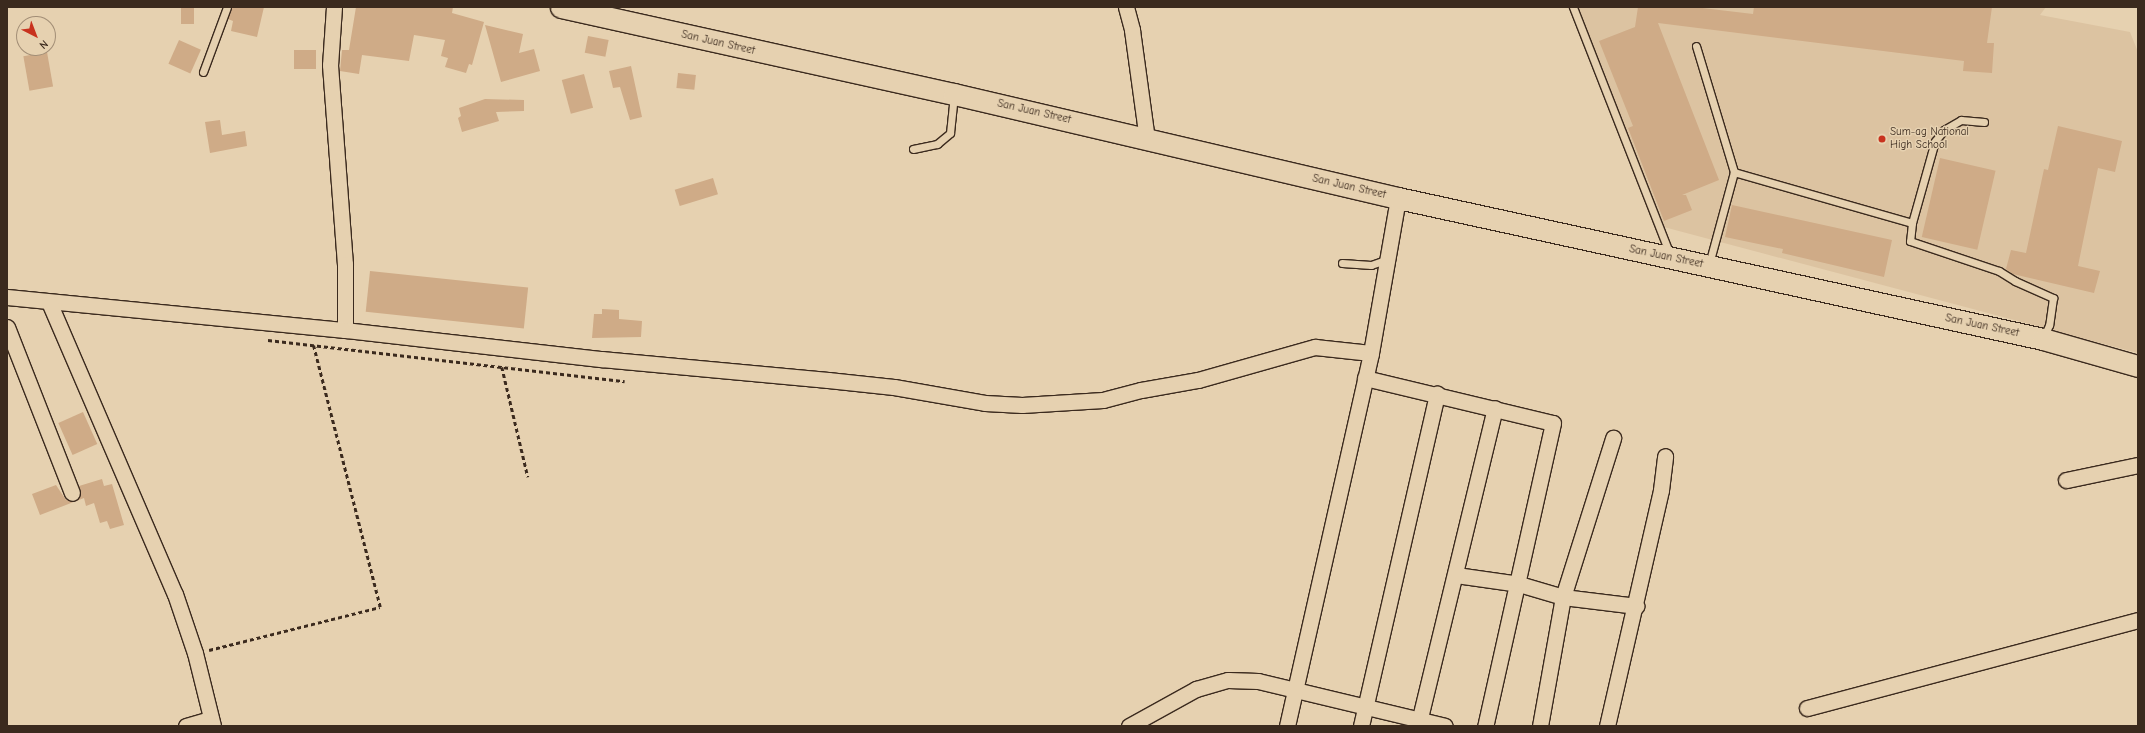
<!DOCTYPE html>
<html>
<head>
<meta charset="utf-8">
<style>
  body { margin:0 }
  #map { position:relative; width:2145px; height:733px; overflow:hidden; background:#e6d1b0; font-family:"Comic Neue",sans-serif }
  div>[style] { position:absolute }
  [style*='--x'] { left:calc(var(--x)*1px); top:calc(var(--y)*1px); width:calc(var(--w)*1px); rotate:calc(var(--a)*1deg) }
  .built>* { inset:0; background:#dcc3a1 }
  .building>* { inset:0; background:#cfab87; transform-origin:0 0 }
  .path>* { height:2.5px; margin-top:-1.25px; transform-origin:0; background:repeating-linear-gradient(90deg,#3b2a1e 0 4px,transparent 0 7px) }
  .roads { filter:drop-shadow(1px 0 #3b2a1e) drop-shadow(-1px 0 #3b2a1e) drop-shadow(0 1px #3b2a1e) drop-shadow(0 -1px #3b2a1e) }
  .lane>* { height:7px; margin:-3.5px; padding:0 3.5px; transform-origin:3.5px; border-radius:3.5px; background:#e6d1b0 }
  .street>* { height:15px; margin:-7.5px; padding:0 7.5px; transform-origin:7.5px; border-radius:7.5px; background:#e6d1b0 }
  .secondary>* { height:21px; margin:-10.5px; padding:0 10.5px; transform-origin:10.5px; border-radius:10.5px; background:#e6d1b0 }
  .dots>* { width:11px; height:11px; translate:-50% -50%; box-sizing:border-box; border:2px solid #e6d1b0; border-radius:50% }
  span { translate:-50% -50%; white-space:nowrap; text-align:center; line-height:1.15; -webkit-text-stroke:3px #e6d1b0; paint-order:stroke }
  .street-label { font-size:11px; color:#3b2a1e }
  .poi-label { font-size:11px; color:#3b2a1e }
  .left { translate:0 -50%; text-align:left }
  .frame { position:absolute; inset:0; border:8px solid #3b2a1e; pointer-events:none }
  .north { position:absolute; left:16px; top:16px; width:40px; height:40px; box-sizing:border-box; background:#e6d1b0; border:1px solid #a28e76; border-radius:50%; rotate:138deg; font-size:11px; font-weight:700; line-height:16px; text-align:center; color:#3b2a1e }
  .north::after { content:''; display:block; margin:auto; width:14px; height:18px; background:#c8321e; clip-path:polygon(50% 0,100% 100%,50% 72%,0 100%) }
</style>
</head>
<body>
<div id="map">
  <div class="built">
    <div style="clip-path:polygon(1572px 7px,2046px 7px,2040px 15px,2130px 32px,2138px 52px,2138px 353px,1660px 226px)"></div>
  </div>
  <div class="building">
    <div style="left:181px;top:7px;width:13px;height:17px"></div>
    <div style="clip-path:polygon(232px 7px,264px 7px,257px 37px,231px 31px,233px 21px,228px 19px)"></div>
    <div style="clip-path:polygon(356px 7px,453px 7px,452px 13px,484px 22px,472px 65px,469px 64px,466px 73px,445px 67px,448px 58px,441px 56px,445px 40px,414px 35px,409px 61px,362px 55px,359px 74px,340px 71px,342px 50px,349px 50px)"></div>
    <div style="clip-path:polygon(1638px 7px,1694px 7px,1753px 14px,1754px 7px,1992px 7px,1987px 43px,1994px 43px,1992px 73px,1963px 71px,1964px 61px,1658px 23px,1719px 180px,1682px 195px,1686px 195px,1692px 210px,1664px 221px,1628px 128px,1633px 126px,1599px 41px,1635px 27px)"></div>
    <div style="clip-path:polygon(485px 25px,523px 34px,519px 53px,534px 49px,540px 71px,501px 82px)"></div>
    <div style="left:588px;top:36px;width:21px;height:17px;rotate:11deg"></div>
    <div style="left:179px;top:40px;width:24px;height:26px;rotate:24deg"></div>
    <div style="left:294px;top:50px;width:22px;height:19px"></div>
    <div style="left:47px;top:52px;width:35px;height:24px;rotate:80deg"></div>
    <div style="clip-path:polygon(631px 66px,642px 117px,630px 120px,620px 87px,613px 88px,609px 71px)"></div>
    <div style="left:678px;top:73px;width:18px;height:15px;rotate:6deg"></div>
    <div style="left:584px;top:74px;width:35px;height:23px;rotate:75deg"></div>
    <div style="clip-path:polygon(485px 99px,524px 100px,524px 111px,496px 112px,499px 121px,462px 132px,458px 118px,461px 116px,459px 108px)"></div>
    <div style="clip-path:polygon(220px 120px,222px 135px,245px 131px,247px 146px,210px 153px,205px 122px)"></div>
    <div style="clip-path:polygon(2058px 126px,2122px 141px,2115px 172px,2098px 168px,2078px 266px,2100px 271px,2094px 293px,2013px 274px,2006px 269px,2011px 250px,2026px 253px,2044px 169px,2048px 170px)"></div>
    <div style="left:1940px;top:158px;width:57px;height:81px;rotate:13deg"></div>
    <div style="left:713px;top:178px;width:17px;height:40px;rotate:73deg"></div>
    <div style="clip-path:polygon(1732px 205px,1892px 240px,1884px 277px,1782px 253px,1783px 249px,1725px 237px)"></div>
    <div style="left:370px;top:271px;width:159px;height:41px;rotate:6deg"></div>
    <div style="clip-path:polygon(602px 309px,619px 310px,619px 319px,642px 321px,641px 337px,592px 338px,594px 314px,602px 314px)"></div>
    <div style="left:83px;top:412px;width:35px;height:27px;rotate:66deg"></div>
    <div style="clip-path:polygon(102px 479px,104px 486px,112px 484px,124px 525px,110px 529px,107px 521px,100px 523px,94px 503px,86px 506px,84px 498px,40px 515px,32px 494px,56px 485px,66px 500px,75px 501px,81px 495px,79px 486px)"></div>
  </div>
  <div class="path">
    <div style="--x:268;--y:340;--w:359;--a:6.6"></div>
    <div style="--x:502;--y:367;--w:113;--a:76.7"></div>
    <div style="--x:209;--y:650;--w:176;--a:-14.1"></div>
    <div style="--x:380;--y:607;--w:270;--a:-104.3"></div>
  </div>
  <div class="roads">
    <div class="lane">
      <div style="--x:1573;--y:7;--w:266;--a:68.6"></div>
      <div style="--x:1696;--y:46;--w:132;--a:73.2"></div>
      <div style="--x:1734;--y:172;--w:95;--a:105.2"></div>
      <div style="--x:203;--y:72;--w:69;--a:-69.7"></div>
      <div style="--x:1984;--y:122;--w:23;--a:-175"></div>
      <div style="--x:1961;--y:120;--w:20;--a:150"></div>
      <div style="--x:1944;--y:130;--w:14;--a:129"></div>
      <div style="--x:1935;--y:141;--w:85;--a:105.7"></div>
      <div style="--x:1912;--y:223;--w:18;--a:96"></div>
      <div style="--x:1910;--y:241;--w:94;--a:18.6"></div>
      <div style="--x:1999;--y:271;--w:19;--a:32"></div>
      <div style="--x:2015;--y:281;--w:42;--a:24.1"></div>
      <div style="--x:2053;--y:298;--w:27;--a:98"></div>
      <div style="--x:2049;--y:325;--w:13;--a:113"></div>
      <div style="--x:913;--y:149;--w:25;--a:-12"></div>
      <div style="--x:937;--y:144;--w:17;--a:-40"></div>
      <div style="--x:950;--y:133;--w:37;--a:-84"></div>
      <div style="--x:1734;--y:172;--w:185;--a:16"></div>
      <div style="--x:1342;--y:263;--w:29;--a:4"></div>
      <div style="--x:1371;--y:265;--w:18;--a:-19"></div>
    </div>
    <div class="street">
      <div style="--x:334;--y:7;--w:58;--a:93.9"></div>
      <div style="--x:330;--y:65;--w:200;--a:85.7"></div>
      <div style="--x:345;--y:264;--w:66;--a:90"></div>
      <div style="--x:345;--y:330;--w:258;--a:6.5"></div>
      <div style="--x:601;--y:359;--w:228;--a:5.3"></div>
      <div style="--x:828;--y:380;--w:66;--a:6.1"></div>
      <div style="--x:894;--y:387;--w:92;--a:10"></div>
      <div style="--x:985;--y:403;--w:37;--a:3"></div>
      <div style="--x:1022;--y:405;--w:81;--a:-3.5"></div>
      <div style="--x:1103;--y:400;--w:39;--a:-15"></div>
      <div style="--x:1141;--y:390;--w:58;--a:-10"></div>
      <div style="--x:1198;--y:380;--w:122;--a:-15.8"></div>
      <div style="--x:1315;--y:347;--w:56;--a:6.1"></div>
      <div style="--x:1126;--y:7;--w:24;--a:75"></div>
      <div style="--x:1132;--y:30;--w:110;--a:82.2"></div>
      <div style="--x:7;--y:297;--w:340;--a:5.6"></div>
      <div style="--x:49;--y:302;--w:318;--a:66.7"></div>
      <div style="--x:175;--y:594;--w:62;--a:71.3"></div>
      <div style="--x:195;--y:653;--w:75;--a:76.1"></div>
      <div style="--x:7;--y:327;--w:178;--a:68.6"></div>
      <div style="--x:1365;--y:378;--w:193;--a:13.5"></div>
      <div style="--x:1553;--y:423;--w:311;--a:102.6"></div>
      <div style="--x:2066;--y:480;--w:74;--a:-11.8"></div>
      <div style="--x:1456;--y:575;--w:64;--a:8.1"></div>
      <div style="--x:1519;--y:584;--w:46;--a:16.5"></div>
      <div style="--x:1563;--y:597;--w:74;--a:7"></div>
      <div style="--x:1807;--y:708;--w:342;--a:-14.9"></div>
      <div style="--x:186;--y:726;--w:26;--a:-16"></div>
      <div style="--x:1129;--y:726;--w:77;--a:-28.9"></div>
      <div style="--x:1196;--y:689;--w:33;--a:-16"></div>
      <div style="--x:1228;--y:680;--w:30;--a:2"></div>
      <div style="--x:1258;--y:681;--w:192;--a:13.5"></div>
      <div style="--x:1287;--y:726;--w:382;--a:-77.3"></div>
      <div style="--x:1371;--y:353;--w:157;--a:-80.1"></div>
      <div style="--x:1361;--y:726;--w:341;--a:-77.1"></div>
      <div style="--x:1418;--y:726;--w:327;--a:-76.4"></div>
      <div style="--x:1540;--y:726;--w:131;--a:-79.9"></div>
      <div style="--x:1563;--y:597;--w:167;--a:-72.5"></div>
      <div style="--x:1607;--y:726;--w:242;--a:-77.1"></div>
      <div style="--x:1661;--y:490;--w:34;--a:-83"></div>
    </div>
    <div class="secondary">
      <div style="--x:561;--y:7;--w:403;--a:12.5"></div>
      <div style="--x:954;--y:94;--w:456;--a:13.2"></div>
      <div style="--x:1398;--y:198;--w:660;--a:12.33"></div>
      <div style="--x:2043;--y:339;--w:99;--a:15.9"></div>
    </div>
  </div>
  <div class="dots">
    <div style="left:1882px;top:139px;background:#c8321e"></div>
  </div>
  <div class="street-label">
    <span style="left:718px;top:43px;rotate:13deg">San Juan Street</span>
    <span style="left:1034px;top:112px;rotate:13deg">San Juan Street</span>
    <span style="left:1349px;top:187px;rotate:13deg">San Juan Street</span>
    <span style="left:1666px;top:257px;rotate:12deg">San Juan Street</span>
    <span style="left:1982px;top:326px;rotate:12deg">San Juan Street</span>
  </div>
  <div class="poi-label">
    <span class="left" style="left:1890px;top:139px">Sum-ag National<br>High School</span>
  </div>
  <div class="frame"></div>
  <div class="north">N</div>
</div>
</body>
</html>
